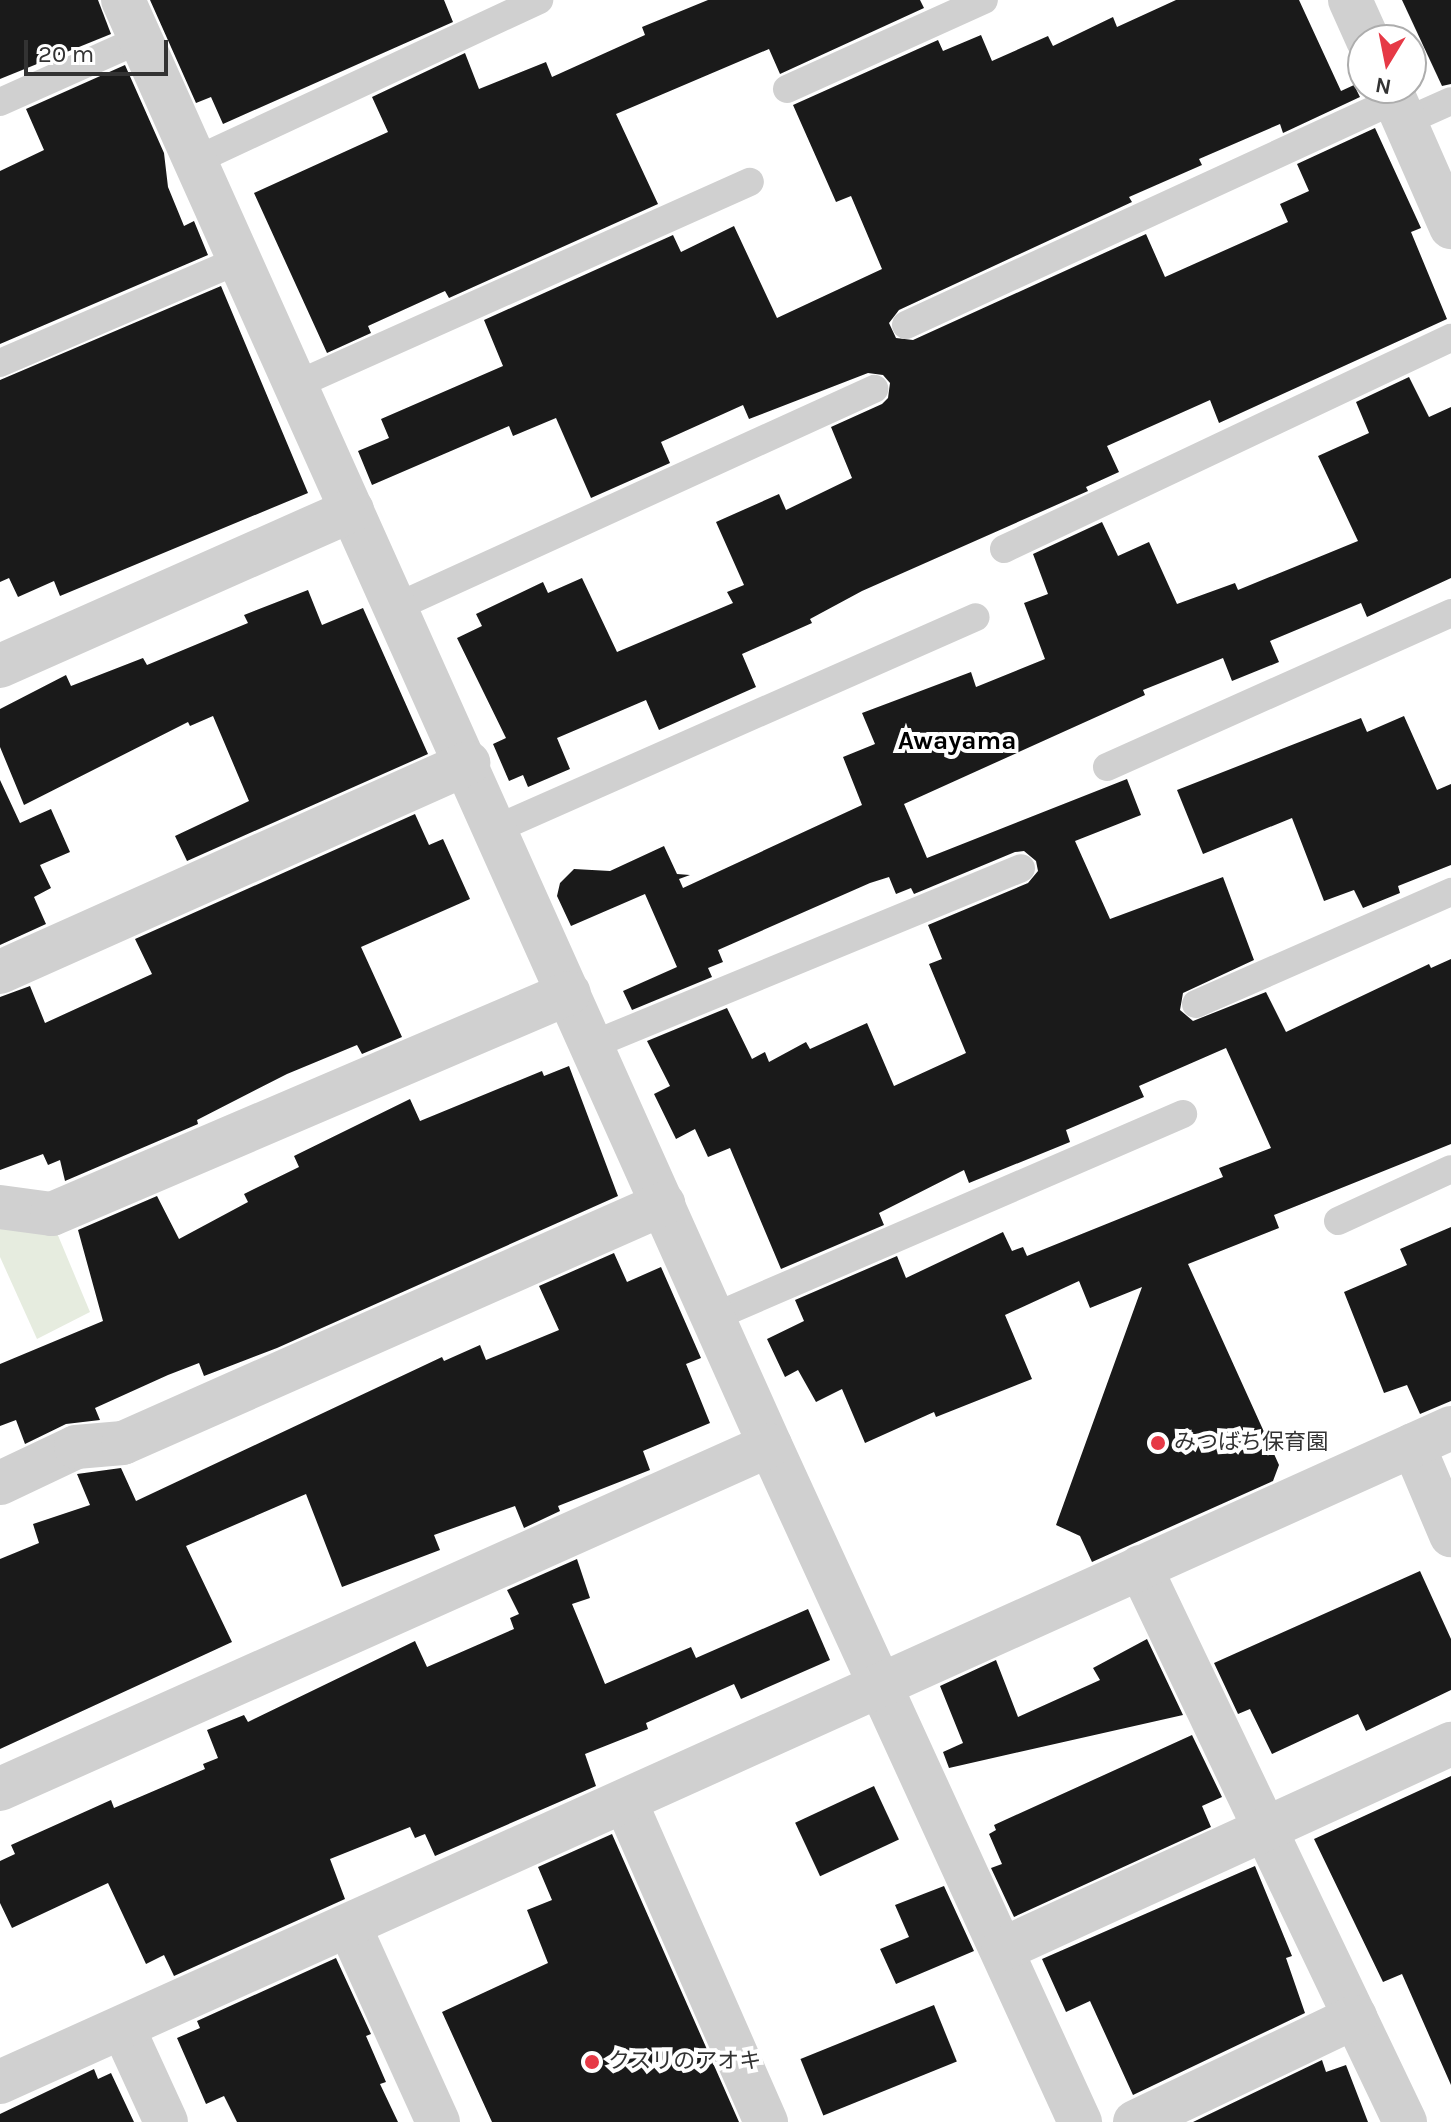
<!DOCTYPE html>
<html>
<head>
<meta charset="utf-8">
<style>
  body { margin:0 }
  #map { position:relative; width:1451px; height:2122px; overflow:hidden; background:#fff; font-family:Karla,"Noto Sans JP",sans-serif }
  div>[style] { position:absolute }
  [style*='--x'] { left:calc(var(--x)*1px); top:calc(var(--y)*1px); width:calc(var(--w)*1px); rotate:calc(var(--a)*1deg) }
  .green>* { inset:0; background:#e6ecdf }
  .building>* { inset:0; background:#1a1a1a; transform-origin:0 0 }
  .lane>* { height:28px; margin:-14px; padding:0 14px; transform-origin:14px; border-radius:14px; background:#d0d0d0 }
  .street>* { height:44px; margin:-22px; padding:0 22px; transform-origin:22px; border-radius:22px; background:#d0d0d0 }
  .dots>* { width:22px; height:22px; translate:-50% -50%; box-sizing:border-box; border:4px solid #fff; border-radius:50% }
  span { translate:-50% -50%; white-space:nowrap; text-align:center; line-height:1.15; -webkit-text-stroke:8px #fff; paint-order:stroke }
  .poi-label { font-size:22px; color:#333 }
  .left { translate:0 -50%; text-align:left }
  .quarter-label { font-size:26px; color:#000; font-weight:700 }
  .north { position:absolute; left:1347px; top:24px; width:80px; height:80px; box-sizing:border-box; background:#fff; border:2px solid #adadad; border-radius:50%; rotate:190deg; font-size:22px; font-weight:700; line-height:32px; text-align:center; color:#333 }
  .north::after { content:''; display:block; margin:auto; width:28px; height:36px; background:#e63946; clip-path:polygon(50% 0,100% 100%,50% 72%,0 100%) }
  .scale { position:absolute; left:24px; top:40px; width:144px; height:36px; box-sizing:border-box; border:4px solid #333; border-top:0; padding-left:10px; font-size:24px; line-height:28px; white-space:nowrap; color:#333; -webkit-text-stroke:6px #fff; paint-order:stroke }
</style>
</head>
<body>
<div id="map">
  <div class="green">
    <div style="clip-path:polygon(0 1225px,57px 1233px,90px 1312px,37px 1339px,0 1257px)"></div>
  </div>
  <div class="building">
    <div style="clip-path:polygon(0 0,98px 0,111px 34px,0 79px)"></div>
    <div style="clip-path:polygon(150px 0,444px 0,453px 22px,223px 124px,211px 97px,196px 103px)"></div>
    <div style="clip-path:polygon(708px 0,920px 0,924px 8px,780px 74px,769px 49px,616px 114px,658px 204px,449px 298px,445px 291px,368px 326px,371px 333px,327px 353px,254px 193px,388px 132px,372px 97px,465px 53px,479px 89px,546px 62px,552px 77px,645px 35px,642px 27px)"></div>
    <div style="clip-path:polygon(1176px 0,1299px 0,1341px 91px,1354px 85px,1360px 97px,1283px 133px,1280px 124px,1199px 159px,1202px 165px,1129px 197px,1132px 202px,899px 310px,889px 323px,896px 338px,913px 340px,1146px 234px,1165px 277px,1288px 222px,1280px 204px,1309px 191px,1297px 164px,1375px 128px,1421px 228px,1411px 232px,1447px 319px,1219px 423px,1210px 400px,1107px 446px,1119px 472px,1086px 487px,1088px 491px,862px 591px,810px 619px,812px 623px,742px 654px,756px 687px,659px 730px,646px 700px,557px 738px,570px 769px,528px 787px,523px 775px,509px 781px,493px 744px,506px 738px,457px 638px,482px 626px,476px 614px,543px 582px,548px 593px,582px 578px,617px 652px,733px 603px,727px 592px,744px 585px,716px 522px,779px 494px,786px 510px,852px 478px,831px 427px,882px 404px,888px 398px,890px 383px,883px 375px,868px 373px,749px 419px,743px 405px,661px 442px,670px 463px,591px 498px,556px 418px,513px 436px,509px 426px,372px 485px,358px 451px,389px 438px,381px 419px,503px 366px,484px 320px,673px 235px,681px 252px,734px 226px,777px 318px,882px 269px,851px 196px,836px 202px,793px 105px,938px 40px,943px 51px,981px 35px,992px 61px,1048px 36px,1053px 46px,1113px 17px,1117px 27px)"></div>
    <div style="clip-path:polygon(1402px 0,1451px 0,1451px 84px,1442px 86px)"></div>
    <div style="clip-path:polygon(125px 65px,164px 153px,168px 187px,184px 226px,194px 221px,208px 255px,0 344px,0 171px,44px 150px,26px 109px)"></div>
    <div style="clip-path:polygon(221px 286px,308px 493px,60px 596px,54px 581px,18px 597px,9px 578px,0 582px,0 380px)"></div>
    <div style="clip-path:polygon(1409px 377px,1429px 417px,1451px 407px,1451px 578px,1367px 617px,1361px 603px,1270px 641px,1279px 662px,1232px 681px,1223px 658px,1143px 690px,1145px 695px,904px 804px,927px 858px,1127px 779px,1141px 815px,1075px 841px,1110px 919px,1223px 877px,1254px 960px,1183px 993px,1180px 1010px,1193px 1021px,1266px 992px,1286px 1032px,1429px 964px,1431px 968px,1451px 959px,1451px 1144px,1274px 1215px,1279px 1228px,1188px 1264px,1279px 1465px,1273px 1481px,1092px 1562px,1080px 1536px,1056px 1525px,1142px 1287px,1090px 1308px,1079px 1281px,1005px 1315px,1032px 1379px,936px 1417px,934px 1412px,865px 1443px,842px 1389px,816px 1402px,798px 1370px,785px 1377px,767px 1339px,804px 1321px,795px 1300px,897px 1256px,906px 1278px,1003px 1232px,1012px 1251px,1023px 1247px,1027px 1256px,1223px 1177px,1219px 1168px,1271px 1148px,1226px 1048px,1139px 1086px,1144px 1097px,1066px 1130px,1070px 1142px,969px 1183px,964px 1170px,879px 1213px,884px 1225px,781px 1269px,730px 1148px,708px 1157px,695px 1129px,676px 1139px,654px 1094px,670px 1086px,647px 1041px,727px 1008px,752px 1059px,765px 1052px,769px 1062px,806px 1042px,810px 1049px,867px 1023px,894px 1086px,966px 1053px,929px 964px,942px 959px,928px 925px,1028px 883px,1038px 871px,1036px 861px,1024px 851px,1015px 852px,914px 894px,911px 888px,896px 894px,889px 877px,870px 883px,718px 950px,723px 962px,708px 968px,712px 977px,632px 1010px,623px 991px,677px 967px,645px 894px,571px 926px,557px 896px,560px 883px,574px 869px,610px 871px,664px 846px,677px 874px,690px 875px,679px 879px,683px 888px,862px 805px,843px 757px,875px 744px,862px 713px,971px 672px,976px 687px,1045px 659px,1024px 603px,1048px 594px,1033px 554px,1102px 522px,1118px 556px,1149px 542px,1177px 604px,1235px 583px,1238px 590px,1358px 541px,1318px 456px,1369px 433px,1356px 402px)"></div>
    <div style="clip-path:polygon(308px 590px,322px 625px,363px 608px,428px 754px,187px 861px,175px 836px,249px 801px,213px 716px,190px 726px,188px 722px,24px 805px,0 747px,0 709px,66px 675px,71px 686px,143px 658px,147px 665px,248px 623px,244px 615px)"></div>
    <div style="clip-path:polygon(1404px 716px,1437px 790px,1451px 784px,1451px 865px,1398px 886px,1400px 893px,1363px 908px,1354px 890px,1324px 901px,1292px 818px,1203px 854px,1177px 790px,1361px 718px,1367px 732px)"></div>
    <div style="clip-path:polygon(0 780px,20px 823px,51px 809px,70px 852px,40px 865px,51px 888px,34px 897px,46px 924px,0 945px)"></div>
    <div style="clip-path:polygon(415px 814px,429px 845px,443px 839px,470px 899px,361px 947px,402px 1037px,362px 1054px,357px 1045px,287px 1074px,197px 1120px,198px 1124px,65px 1181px,60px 1160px,48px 1165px,43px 1154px,0 1170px,0 997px,30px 986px,45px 1023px,152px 974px,135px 939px)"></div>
    <div style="clip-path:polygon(569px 1066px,618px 1196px,277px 1348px,204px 1376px,199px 1363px,168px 1375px,95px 1408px,100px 1420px,66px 1424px,25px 1444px,16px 1420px,0 1426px,0 1364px,103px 1321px,78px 1230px,157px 1196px,179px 1239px,248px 1202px,244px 1194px,299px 1167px,294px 1156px,410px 1099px,420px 1121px,542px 1071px,544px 1076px)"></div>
    <div style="clip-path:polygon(1451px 1227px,1451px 1401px,1420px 1414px,1407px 1385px,1384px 1393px,1344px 1292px,1407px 1265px,1400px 1249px)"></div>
    <div style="clip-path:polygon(614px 1253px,627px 1282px,661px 1267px,701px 1358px,686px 1364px,710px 1423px,643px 1451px,650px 1470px,558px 1506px,560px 1511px,524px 1528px,515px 1506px,434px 1535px,440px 1550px,342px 1587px,306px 1494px,186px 1546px,232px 1642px,0 1749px,0 1559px,39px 1543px,33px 1524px,90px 1505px,77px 1474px,121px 1468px,136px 1501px,442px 1357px,444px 1361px,480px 1345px,486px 1360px,559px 1330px,539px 1286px)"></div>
    <div style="clip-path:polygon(577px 1559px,590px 1598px,572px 1604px,605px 1684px,691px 1647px,696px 1658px,808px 1609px,830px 1660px,741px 1699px,734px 1684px,646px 1723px,648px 1729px,585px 1754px,596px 1786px,435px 1856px,425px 1834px,415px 1838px,410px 1827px,330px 1859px,345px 1899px,174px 1976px,164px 1955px,146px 1964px,108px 1883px,12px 1928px,0 1903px,0 1861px,15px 1854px,11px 1845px,111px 1800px,114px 1808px,205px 1769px,203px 1764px,218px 1758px,207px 1730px,244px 1715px,248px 1722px,415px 1641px,427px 1667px,514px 1629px,510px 1618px,519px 1614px,507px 1590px)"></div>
    <div style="clip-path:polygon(1420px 1571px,1451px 1639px,1451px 1690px,1366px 1731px,1358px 1714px,1272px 1754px,1250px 1709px,1238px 1714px,1214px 1663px)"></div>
    <div style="clip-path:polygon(1147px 1639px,1183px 1715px,949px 1768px,943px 1752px,963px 1743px,940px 1686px,996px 1660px,1018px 1717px,1100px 1680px,1093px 1668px)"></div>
    <div style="clip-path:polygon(1192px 1735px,1222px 1797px,1202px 1806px,1211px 1827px,1014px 1917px,991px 1868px,1002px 1864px,989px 1834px,996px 1830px,994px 1825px)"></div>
    <div style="clip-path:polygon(1451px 1776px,1451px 2085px,1402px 1974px,1383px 1982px,1314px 1839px)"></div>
    <div style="left:874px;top:1786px;width:59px;height:87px;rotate:65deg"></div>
    <div style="clip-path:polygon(612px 1834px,739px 2122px,492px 2122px,442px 2012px,548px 1963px,527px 1910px,552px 1900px,538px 1867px)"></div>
    <div style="clip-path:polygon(1255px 1866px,1292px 1956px,1286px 1958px,1305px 2013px,1133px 2095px,1090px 2001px,1066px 2012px,1042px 1959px)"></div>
    <div style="clip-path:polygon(944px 1886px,974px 1951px,896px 1984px,880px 1949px,909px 1937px,895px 1905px)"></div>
    <div style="clip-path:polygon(336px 1958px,371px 2034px,366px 2036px,386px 2082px,380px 2084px,398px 2122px,237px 2122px,224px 2096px,206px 2104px,177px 2038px,200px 2028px,197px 2021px)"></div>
    <div style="left:934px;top:2005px;width:61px;height:144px;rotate:68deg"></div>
    <div style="clip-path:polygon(1322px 2060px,1326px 2072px,1346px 2065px,1368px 2122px,1193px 2122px)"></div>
    <div style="clip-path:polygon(94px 2069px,98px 2079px,111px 2073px,134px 2122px,0 2122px,0 2114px)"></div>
  </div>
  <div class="lane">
    <div style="--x:787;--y:89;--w:216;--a:-24.3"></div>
    <div style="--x:0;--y:102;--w:154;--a:-24.1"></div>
    <div style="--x:1404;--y:122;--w:51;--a:-24.1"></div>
    <div style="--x:194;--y:161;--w:381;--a:-25"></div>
    <div style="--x:906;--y:325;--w:538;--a:-24.71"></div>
    <div style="--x:0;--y:363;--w:260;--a:-23.3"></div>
    <div style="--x:298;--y:384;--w:495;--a:-24.1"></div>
    <div style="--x:1004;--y:549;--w:494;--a:-25.3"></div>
    <div style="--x:394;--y:608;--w:528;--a:-24.52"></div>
    <div style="--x:1107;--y:767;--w:377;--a:-24.1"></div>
    <div style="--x:498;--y:828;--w:522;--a:-23.82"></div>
    <div style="--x:1196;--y:1004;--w:279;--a:-23.7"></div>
    <div style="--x:592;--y:1045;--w:464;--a:-22.4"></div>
    <div style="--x:1338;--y:1221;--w:124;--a:-24.7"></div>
    <div style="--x:716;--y:1316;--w:509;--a:-23.39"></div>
  </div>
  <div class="street">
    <div style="--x:123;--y:0;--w:1583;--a:65.88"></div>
    <div style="--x:770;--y:1445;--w:745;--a:65.4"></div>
    <div style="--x:1350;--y:0;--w:44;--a:65.8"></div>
    <div style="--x:1390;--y:88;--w:152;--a:66.3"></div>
    <div style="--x:0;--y:666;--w:385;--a:-23.9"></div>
    <div style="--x:0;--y:972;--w:513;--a:-24.06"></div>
    <div style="--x:0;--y:1207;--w:52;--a:7.7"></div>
    <div style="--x:52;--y:1214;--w:562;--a:-23.15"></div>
    <div style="--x:1413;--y:1445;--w:98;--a:67.1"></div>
    <div style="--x:0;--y:1483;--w:84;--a:-25.3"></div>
    <div style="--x:76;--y:1447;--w:47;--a:-4.9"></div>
    <div style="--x:123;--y:1443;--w:591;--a:-23.87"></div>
    <div style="--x:1140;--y:1567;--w:615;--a:64.48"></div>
    <div style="--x:0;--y:1789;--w:843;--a:-24.07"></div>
    <div style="--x:625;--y:1801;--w:351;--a:66.3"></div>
    <div style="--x:350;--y:1928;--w:213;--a:65.6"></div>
    <div style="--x:1003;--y:1949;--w:493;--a:-24.6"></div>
    <div style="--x:123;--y:2028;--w:103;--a:65.4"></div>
    <div style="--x:0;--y:2082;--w:1592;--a:-24.26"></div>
    <div style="--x:1135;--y:2122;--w:244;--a:-25.5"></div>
  </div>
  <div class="dots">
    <div style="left:1158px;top:1443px;background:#e63946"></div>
    <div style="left:592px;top:2062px;background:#e63946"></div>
  </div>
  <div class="poi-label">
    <span class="left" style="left:1174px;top:1443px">みつばち保育園</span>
    <span class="left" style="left:608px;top:2062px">クスリのアオキ</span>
  </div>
  <div class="quarter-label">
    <span style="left:957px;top:741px">Awayama</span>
  </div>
  <div class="north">N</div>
  <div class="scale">20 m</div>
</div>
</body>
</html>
